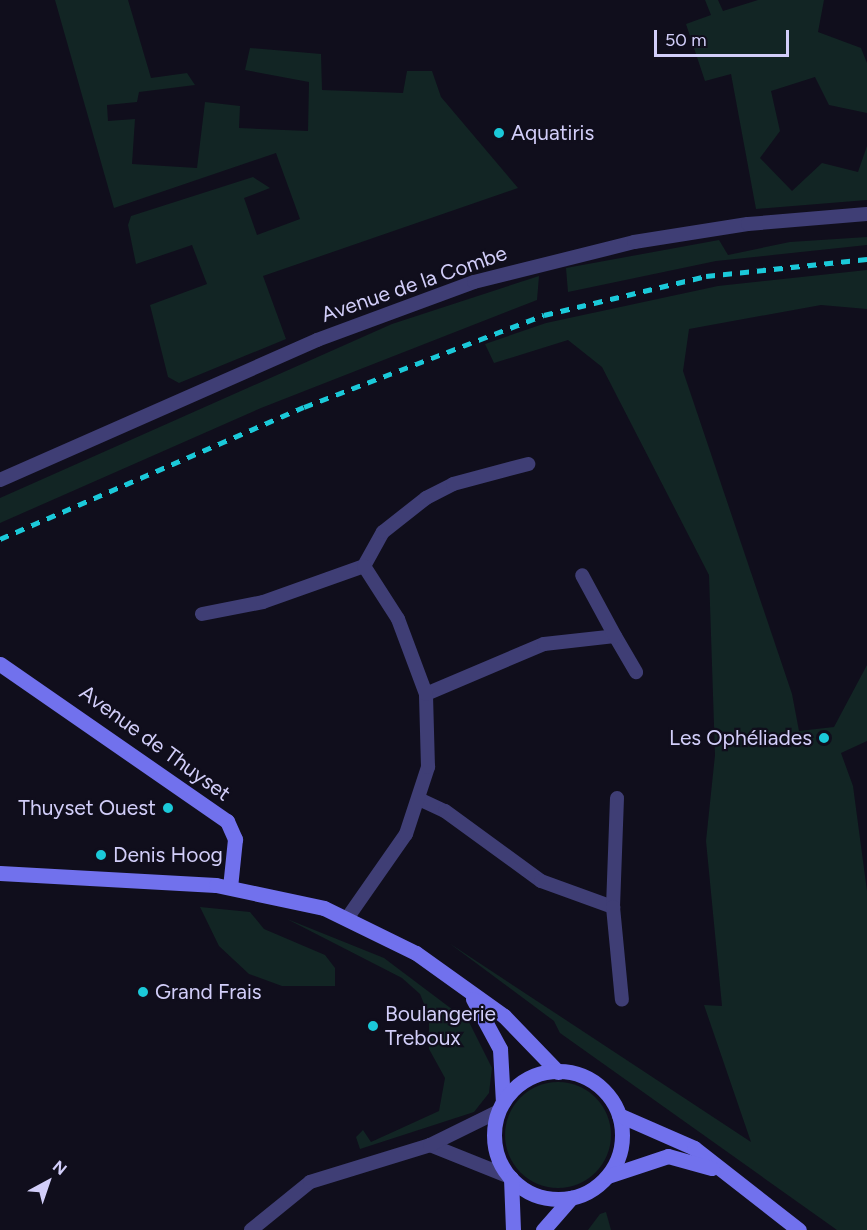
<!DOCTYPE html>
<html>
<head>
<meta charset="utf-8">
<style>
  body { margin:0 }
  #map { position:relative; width:867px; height:1230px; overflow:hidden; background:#100e1c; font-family:Figtree,sans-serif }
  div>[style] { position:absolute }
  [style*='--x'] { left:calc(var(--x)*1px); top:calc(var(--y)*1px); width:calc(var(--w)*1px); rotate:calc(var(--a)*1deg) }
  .green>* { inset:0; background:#122524 }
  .round { border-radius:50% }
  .street>* { height:14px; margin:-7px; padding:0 7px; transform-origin:7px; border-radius:7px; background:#3f3e75 }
  .secondary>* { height:15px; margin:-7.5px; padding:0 7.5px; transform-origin:7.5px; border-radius:7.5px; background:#7171ed }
  .secondary>.ring { margin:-7.5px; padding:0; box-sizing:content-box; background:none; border:15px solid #7171ed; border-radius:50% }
  .rail>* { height:4.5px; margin-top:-2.25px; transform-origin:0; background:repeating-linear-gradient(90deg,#1bc9d9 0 9px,transparent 0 17px) }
  .dots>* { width:16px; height:16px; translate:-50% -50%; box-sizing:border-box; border:3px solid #100e1c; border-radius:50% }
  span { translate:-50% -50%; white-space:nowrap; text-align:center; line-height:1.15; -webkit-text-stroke:4.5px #100e1c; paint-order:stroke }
  .poi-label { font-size:21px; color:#d2cef9 }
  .left { translate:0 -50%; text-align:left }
  .right { translate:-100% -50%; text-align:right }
  .street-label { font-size:21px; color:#d2cef9 }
  .north { position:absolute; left:18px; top:1152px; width:60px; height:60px; -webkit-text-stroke:4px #100e1c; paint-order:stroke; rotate:40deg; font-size:16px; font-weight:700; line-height:24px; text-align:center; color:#d2cef9 }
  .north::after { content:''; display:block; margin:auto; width:21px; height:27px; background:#d2cef9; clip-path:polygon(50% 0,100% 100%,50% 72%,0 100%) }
  .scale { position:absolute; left:654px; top:30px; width:135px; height:27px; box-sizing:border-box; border:3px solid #d2cef9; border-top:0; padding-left:8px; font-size:18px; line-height:21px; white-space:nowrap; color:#d2cef9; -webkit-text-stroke:4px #100e1c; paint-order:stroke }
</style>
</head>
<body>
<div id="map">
  <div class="green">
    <div style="clip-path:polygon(55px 0,128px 0,151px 78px,187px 73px,195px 85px,139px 92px,137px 102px,107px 105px,108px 121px,135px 119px,132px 164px,197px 168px,205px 102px,240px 106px,239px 128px,308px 131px,309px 82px,245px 70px,250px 48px,321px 54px,322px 90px,403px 93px,407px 71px,432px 71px,441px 97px,518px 188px,263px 276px,286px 339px,179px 383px,168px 377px,150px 305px,207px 284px,192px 245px,136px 264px,128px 225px,131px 216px,253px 177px,270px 188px,244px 198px,257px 235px,300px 219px,276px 153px,114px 208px)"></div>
    <div style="clip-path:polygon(705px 0,718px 0,723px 11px,758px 0,824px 0,818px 32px,861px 48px,867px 63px,867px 113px,829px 105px,815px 77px,771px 91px,780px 131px,760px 158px,792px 191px,822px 163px,858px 172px,867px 146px,867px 200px,756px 209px,731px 74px,705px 81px,686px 24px,711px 15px)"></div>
    <div style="clip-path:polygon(867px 237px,867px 245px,716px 261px,568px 292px,566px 268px,719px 240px,728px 255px,790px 242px)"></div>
    <div style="clip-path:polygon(867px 270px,867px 309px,821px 305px,689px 329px,683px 371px,792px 694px,799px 731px,834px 727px,867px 665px,867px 741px,841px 753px,853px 786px,867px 891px,867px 1230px,837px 1230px,560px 1033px,554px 1021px,449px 943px,751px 1142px,704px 1005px,722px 1006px,706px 841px,715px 755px,709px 575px,602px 367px,568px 340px,494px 363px,485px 344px,546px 323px,718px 286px)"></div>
    <div style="clip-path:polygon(539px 276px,537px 300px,261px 408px,0 523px,0 498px,392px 324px)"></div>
    <div style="clip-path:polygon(200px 907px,250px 912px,264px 929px,325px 955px,335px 968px,335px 986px,282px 986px,249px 974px,219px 946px)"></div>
    <div style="clip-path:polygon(287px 919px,384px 958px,469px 1022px,492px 1068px,489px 1093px,474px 1112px,360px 1149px,356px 1137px,363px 1130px,371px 1142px,439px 1111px,445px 1078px,429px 1049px,429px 1016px,420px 994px,402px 978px)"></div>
    <div class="round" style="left:505px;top:1082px;width:106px;height:106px"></div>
    <div style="clip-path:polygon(606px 1212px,611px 1230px,588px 1230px,600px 1214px)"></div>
  </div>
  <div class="street">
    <div style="--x:0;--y:480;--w:347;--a:-23.8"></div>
    <div style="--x:317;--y:340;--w:167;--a:-20.3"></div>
    <div style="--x:474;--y:282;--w:165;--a:-14"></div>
    <div style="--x:634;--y:242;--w:115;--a:-9"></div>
    <div style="--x:748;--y:224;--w:119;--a:-4.8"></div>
    <div style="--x:202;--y:614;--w:62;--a:-11.1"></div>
    <div style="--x:263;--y:602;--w:107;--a:-19.6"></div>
    <div style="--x:364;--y:566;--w:39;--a:-61"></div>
    <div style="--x:383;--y:532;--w:55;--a:-38.3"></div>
    <div style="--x:426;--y:498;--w:30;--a:-27"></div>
    <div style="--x:453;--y:484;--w:78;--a:-14.9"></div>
    <div style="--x:615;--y:636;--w:42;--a:59.7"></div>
    <div style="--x:426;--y:694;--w:128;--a:-23"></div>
    <div style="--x:544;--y:644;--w:71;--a:-6.4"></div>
    <div style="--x:615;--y:636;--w:69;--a:-118.4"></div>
    <div style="--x:421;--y:800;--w:26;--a:25"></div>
    <div style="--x:445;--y:811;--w:119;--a:36.1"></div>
    <div style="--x:541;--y:881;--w:77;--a:19.9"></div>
    <div style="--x:613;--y:907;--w:109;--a:-87.9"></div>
    <div style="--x:613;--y:907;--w:93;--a:84.5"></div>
    <div style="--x:348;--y:917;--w:101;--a:-55.1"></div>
    <div style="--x:406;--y:834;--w:71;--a:-71.8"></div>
    <div style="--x:428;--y:767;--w:73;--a:-91.6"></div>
    <div style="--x:426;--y:694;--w:80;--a:-110.5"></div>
    <div style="--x:398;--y:619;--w:63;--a:-122.7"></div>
    <div style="--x:430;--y:1145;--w:86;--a:21.8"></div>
    <div style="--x:251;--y:1230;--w:76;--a:-39.1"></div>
    <div style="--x:310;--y:1182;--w:126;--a:-17.1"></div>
    <div style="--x:430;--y:1145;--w:77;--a:-26.2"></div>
  </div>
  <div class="secondary">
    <div style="--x:0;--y:664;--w:276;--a:34.7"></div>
    <div style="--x:227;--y:821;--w:20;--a:66"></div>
    <div style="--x:235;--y:839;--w:48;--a:95.9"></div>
    <div style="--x:0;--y:873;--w:216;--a:3.2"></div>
    <div style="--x:216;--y:885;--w:110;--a:12"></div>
    <div style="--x:324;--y:908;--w:102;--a:26.1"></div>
    <div style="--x:416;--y:953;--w:108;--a:35.6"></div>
    <div style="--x:504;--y:1016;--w:78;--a:46"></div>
    <div style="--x:473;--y:999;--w:57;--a:61.6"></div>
    <div style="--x:500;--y:1049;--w:53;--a:86.8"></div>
    <div class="ring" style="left:494px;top:1071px;width:113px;height:113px"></div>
    <div style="--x:619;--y:1115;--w:82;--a:23.7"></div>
    <div style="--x:694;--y:1148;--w:133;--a:38"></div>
    <div style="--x:608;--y:1176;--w:63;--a:-18.4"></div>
    <div style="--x:668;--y:1156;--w:45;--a:15.6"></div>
    <div style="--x:511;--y:1178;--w:52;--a:87.8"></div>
    <div style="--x:543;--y:1230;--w:43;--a:-48.8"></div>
  </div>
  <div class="rail">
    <div style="--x:0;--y:539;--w:331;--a:-23.5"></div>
    <div style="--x:304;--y:407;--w:257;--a:-21"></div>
    <div style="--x:544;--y:315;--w:167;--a:-13.5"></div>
    <div style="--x:706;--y:276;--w:162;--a:-6"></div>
  </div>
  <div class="dots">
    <div style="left:499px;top:133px;background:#1bc9d9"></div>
    <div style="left:824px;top:738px;background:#1bc9d9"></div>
    <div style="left:168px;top:808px;background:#1bc9d9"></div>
    <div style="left:101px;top:855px;background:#1bc9d9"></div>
    <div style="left:143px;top:992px;background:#1bc9d9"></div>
    <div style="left:373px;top:1026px;background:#1bc9d9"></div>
  </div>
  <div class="poi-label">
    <span class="left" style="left:511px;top:133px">Aquatiris</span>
    <span class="right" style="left:812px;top:738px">Les Ophéliades</span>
    <span class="right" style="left:156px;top:808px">Thuyset Ouest</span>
    <span class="left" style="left:113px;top:855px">Denis Hoog</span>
    <span class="left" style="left:155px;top:992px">Grand Frais</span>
    <span class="left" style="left:385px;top:1026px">Boulangerie<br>Treboux</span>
  </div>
  <div class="street-label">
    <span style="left:414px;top:284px;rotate:-19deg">Avenue de la Combe</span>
    <span style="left:155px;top:743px;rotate:36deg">Avenue de Thuyset</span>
  </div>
  <div class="north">N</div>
  <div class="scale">50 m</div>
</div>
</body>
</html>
